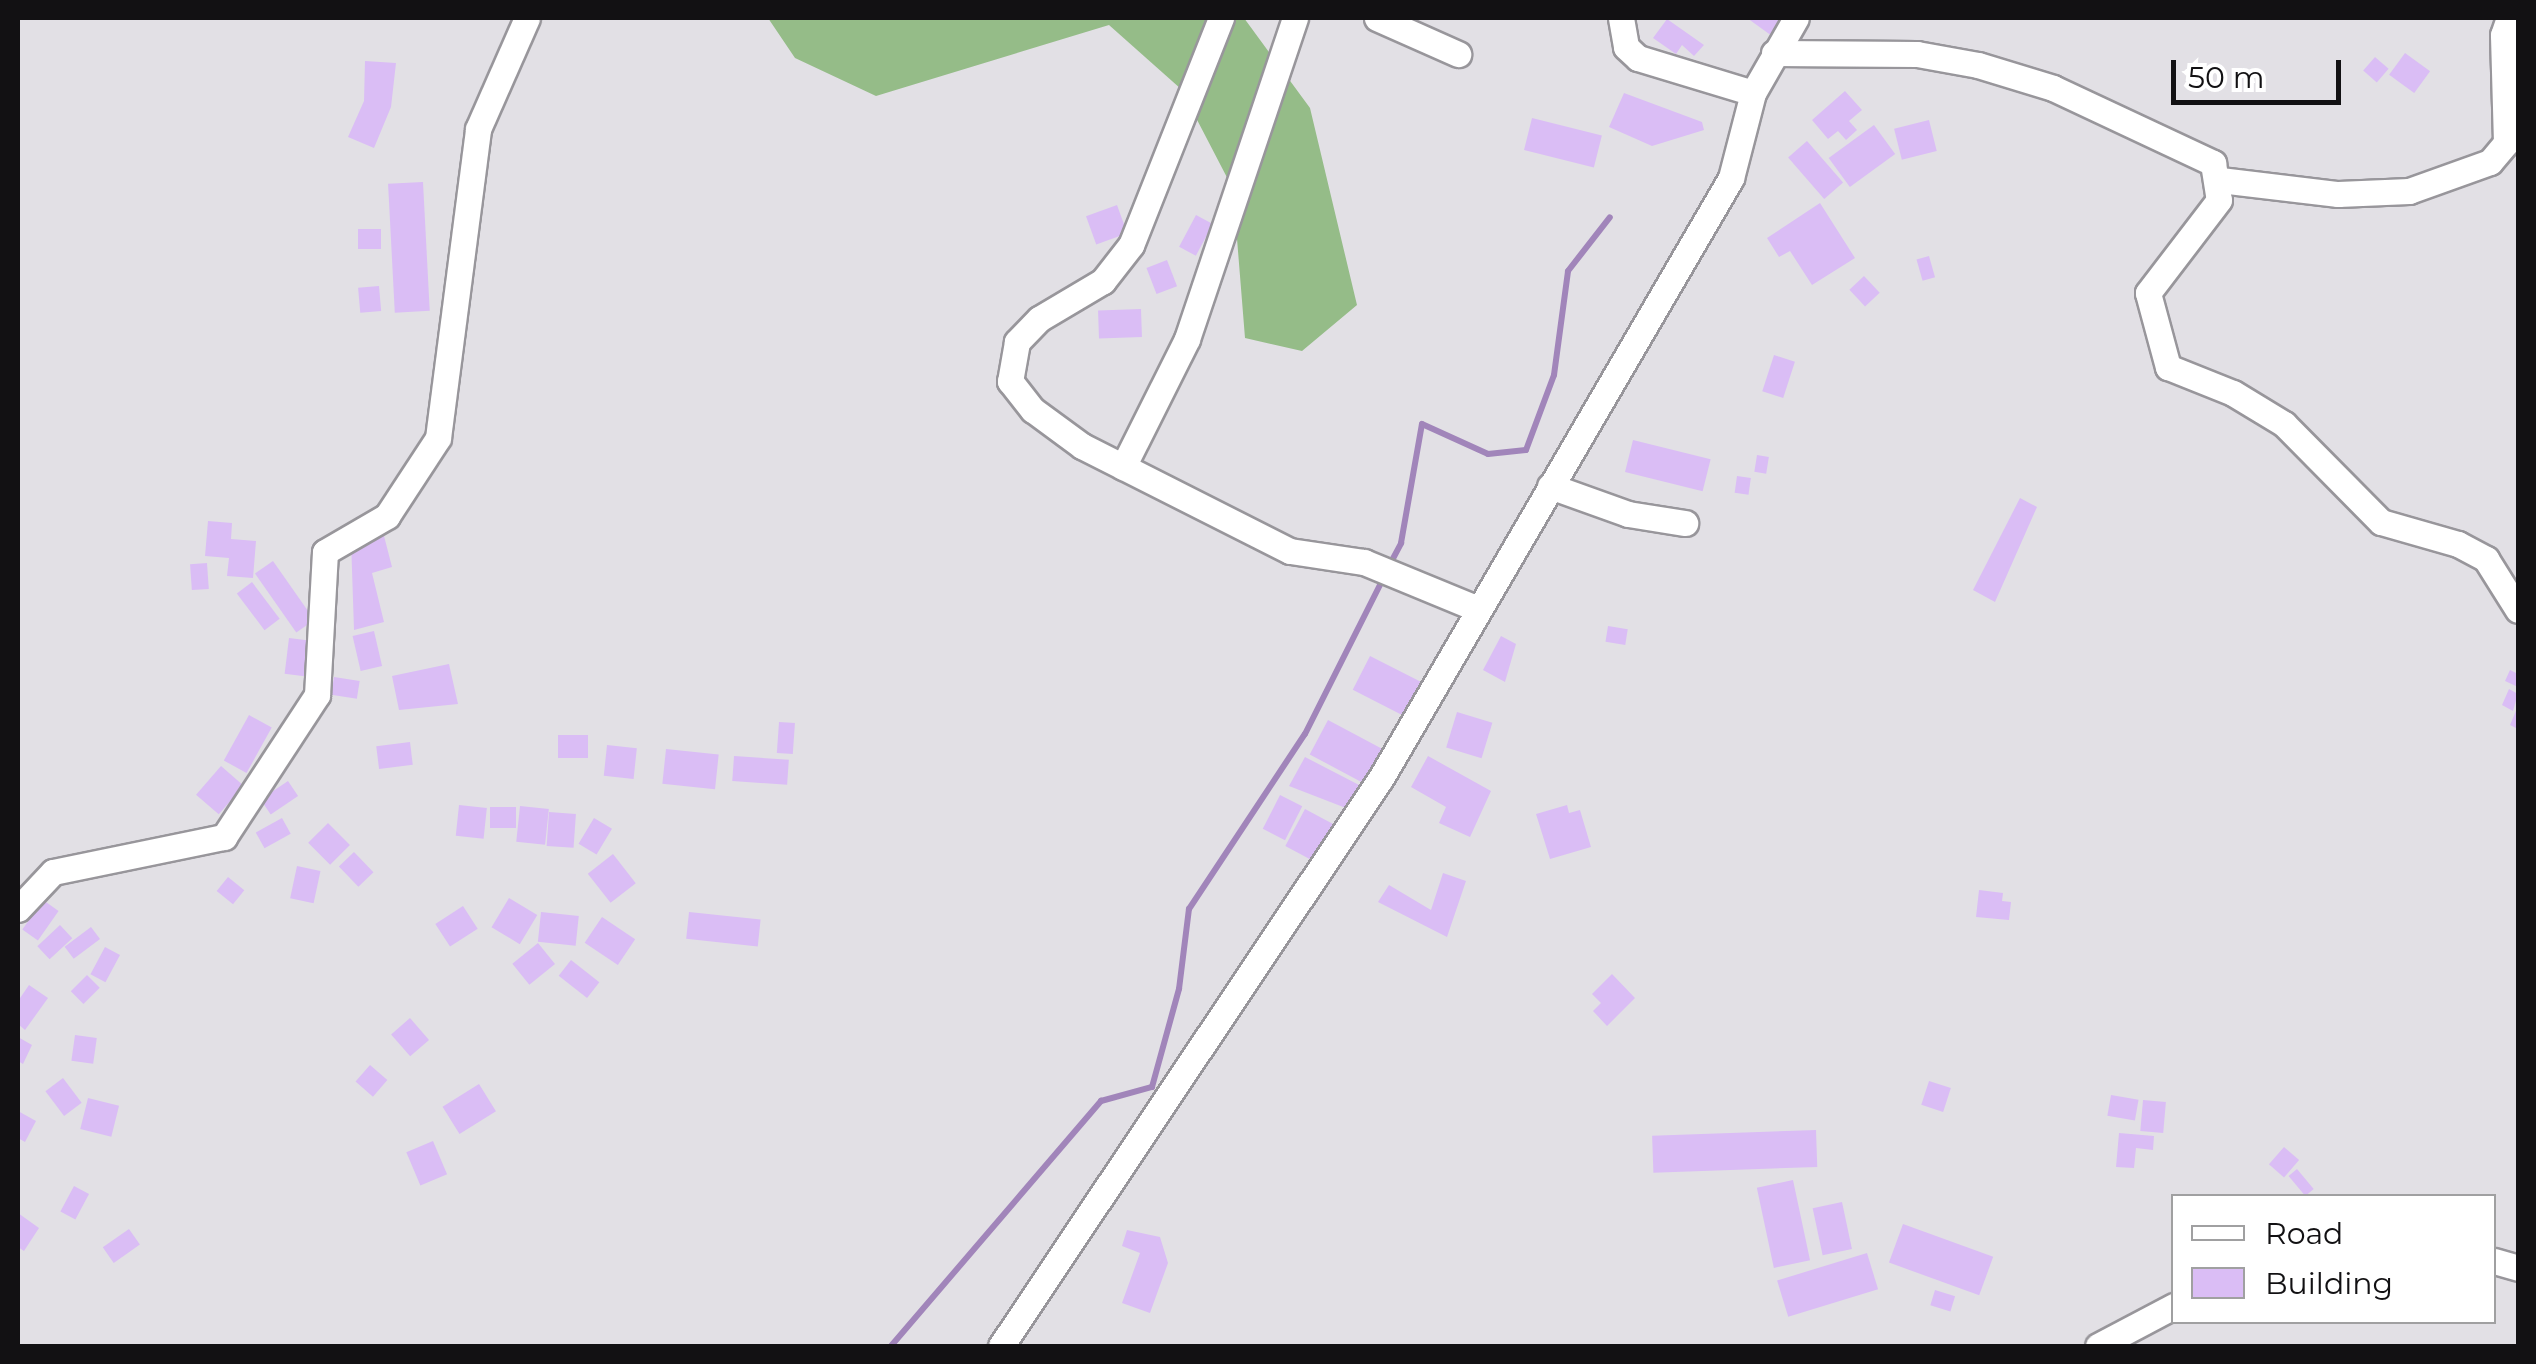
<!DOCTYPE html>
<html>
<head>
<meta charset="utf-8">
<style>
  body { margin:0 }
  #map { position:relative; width:2536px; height:1364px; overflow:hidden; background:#e2e0e5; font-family:Montserrat,sans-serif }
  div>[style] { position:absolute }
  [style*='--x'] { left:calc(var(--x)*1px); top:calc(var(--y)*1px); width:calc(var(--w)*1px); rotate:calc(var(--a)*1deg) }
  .forest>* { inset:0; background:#95bc88 }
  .stream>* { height:6px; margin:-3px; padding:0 3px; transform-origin:3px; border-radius:3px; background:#a185ba }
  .building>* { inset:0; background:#dabdf5; transform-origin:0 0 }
  .roads { filter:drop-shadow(2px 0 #98969b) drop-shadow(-2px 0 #98969b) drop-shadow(0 2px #98969b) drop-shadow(0 -2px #98969b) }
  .minor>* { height:25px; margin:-12.5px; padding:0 12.5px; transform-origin:12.5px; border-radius:12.5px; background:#fff }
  span { translate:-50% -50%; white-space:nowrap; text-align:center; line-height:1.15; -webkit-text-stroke:8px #fff; paint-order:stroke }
  .frame { position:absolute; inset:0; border:20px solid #121113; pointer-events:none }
  .legend { position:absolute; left:2171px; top:1194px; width:325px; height:130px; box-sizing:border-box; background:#fff; border:2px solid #a0a0a1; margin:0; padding:12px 18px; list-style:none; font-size:30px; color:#121113 }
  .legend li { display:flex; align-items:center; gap:20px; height:50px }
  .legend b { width:50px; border:2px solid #a0a0a1 }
  .scale { position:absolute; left:2171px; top:60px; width:170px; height:45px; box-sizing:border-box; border:5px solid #121113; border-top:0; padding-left:12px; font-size:30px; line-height:35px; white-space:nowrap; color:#121113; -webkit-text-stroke:8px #fff; paint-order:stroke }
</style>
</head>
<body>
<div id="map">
  <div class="forest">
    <div style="clip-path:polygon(768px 18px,1244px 18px,1310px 108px,1357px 305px,1302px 351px,1245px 338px,1233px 189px,1181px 89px,1109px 25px,876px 96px,795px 58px)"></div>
  </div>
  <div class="stream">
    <div style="--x:1389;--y:566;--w:26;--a:-62"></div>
    <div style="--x:1401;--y:543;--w:121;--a:-80"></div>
    <div style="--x:1422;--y:424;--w:72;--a:24.4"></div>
    <div style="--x:1488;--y:454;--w:38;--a:-6"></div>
    <div style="--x:1526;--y:450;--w:80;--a:-69.5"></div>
    <div style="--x:1554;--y:375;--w:105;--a:-82.3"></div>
    <div style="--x:1568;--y:271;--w:68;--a:-52.1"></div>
    <div style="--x:891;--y:1346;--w:323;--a:-49.4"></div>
    <div style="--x:1101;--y:1101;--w:53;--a:-15.4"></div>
    <div style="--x:1152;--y:1087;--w:102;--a:-74.6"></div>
    <div style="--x:1179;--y:989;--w:81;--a:-82.9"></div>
    <div style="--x:1189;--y:909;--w:210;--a:-56.5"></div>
    <div style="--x:1305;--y:734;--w:176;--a:-63.3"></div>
  </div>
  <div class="building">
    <div style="clip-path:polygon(1747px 18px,1786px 18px,1772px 36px)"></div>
    <div style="clip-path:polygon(1667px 19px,1704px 45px,1694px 56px,1682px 45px,1676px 54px,1653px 38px)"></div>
    <div style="left:2405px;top:53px;width:31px;height:27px;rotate:36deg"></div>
    <div style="left:2375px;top:57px;width:18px;height:18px;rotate:41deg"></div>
    <div style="clip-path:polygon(365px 61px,396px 63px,391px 107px,374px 148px,348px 137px,364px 101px)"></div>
    <div style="clip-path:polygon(1845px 91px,1862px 110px,1849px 121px,1857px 130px,1846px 140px,1838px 131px,1828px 139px,1812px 120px)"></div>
    <div style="clip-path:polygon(1624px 93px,1702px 122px,1704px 130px,1652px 146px,1609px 127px)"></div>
    <div style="left:1532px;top:118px;width:72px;height:33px;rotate:14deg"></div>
    <div style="left:1929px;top:120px;width:32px;height:36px;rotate:76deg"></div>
    <div style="left:1874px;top:125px;width:36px;height:56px;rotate:54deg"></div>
    <div style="left:1807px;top:141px;width:55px;height:25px;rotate:49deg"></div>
    <div style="left:423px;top:182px;width:129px;height:35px;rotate:87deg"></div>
    <div style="clip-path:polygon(1820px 203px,1855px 258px,1812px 285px,1790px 251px,1779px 257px,1767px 238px)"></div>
    <div style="left:1117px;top:205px;width:30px;height:33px;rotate:70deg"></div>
    <div style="left:1196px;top:215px;width:19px;height:36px;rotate:28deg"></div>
    <div style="left:381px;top:229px;width:20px;height:23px;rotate:90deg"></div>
    <div style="left:1929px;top:256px;width:22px;height:13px;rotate:74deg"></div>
    <div style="left:1167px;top:260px;width:28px;height:22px;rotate:69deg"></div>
    <div style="left:1864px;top:276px;width:23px;height:20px;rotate:47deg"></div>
    <div style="left:379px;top:286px;width:25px;height:21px;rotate:85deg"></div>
    <div style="left:1141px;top:309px;width:28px;height:43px;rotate:88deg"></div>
    <div style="left:1774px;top:355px;width:22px;height:38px;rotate:18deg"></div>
    <div style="left:1633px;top:440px;width:80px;height:33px;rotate:14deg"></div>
    <div style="left:1757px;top:455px;width:12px;height:17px;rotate:9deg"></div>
    <div style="left:1737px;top:476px;width:14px;height:17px;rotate:8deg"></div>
    <div style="clip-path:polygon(2020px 498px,2037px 507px,1995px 602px,1973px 590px)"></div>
    <div style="clip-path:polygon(208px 521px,232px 523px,231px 539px,256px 541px,253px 578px,227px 576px,229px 558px,205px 556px)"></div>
    <div style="clip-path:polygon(383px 532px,392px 567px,372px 573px,384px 622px,354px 630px,351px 540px)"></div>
    <div style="left:273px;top:561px;width:72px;height:22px;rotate:55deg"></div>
    <div style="left:207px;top:563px;width:26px;height:17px;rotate:86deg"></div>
    <div style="left:252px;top:582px;width:46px;height:19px;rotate:53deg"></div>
    <div style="left:1608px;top:626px;width:20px;height:16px;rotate:9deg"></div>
    <div style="left:374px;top:631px;width:36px;height:22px;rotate:77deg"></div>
    <div style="clip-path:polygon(1501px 636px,1516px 644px,1505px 682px,1483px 670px)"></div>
    <div style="left:289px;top:638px;width:24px;height:36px;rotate:7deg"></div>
    <div style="left:1370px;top:656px;width:63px;height:38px;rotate:27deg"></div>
    <div style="clip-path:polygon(449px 664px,458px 704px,399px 710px,392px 676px)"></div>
    <div style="clip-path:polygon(2510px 670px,2518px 674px,2518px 687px,2505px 681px)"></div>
    <div style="left:334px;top:677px;width:26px;height:18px;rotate:9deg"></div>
    <div style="clip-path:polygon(2509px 689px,2518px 694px,2513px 711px,2502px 705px)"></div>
    <div style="clip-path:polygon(2518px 706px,2518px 729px,2510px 725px)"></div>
    <div style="left:1457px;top:712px;width:37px;height:37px;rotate:17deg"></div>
    <div style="left:249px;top:715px;width:26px;height:52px;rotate:29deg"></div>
    <div style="left:1328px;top:720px;width:67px;height:39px;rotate:28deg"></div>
    <div style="left:779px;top:722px;width:16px;height:31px;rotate:4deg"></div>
    <div style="left:558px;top:735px;width:30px;height:23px"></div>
    <div style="left:410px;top:742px;width:23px;height:34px;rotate:83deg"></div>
    <div style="left:607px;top:745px;width:30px;height:31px;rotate:6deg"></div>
    <div style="left:666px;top:749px;width:53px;height:35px;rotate:6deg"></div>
    <div style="left:734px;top:756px;width:55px;height:25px;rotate:4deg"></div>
    <div style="clip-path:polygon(1428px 756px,1491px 791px,1470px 837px,1439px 823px,1446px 807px,1411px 787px)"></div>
    <div style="clip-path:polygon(1305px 757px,1363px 787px,1351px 810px,1289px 786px)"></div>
    <div style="left:221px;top:766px;width:30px;height:38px;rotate:41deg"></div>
    <div style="left:288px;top:781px;width:18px;height:33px;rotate:56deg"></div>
    <div style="left:1280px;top:795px;width:25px;height:38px;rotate:27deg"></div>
    <div style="left:459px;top:805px;width:28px;height:31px;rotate:6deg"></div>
    <div style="clip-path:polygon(1567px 805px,1569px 813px,1580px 810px,1591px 847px,1550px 859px,1536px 814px)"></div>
    <div style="left:520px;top:806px;width:29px;height:36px;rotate:6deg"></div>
    <div style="left:490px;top:807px;width:26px;height:21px"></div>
    <div style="left:1305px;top:809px;width:36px;height:42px;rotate:28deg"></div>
    <div style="left:549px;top:812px;width:27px;height:34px;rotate:4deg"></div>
    <div style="left:282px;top:818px;width:18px;height:30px;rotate:61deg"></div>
    <div style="left:594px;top:818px;width:21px;height:30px;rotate:31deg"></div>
    <div style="left:328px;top:823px;width:31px;height:28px;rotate:45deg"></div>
    <div style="left:354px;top:852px;width:28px;height:21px;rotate:46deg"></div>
    <div style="left:613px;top:854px;width:37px;height:32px;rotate:52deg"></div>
    <div style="left:297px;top:866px;width:24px;height:33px;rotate:12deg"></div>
    <div style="clip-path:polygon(1443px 873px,1466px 881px,1447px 937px,1378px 902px,1389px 885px,1431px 910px)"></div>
    <div style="left:228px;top:877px;width:21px;height:18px;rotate:39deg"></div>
    <div style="clip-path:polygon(1979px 890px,2003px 893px,2002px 901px,2011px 902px,2009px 920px,1976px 917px)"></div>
    <div style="left:509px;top:898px;width:33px;height:34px;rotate:31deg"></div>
    <div style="left:43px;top:900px;width:19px;height:36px;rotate:35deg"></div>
    <div style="left:463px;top:906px;width:27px;height:33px;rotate:57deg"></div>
    <div style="left:541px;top:912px;width:38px;height:30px;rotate:6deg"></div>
    <div style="left:689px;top:912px;width:72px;height:27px;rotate:6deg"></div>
    <div style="left:602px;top:917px;width:40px;height:31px;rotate:34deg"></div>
    <div style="left:60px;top:925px;width:18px;height:31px;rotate:47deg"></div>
    <div style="left:91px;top:927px;width:15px;height:33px;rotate:53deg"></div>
    <div style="left:538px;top:943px;width:27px;height:33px;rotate:51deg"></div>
    <div style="left:105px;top:947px;width:17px;height:31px;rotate:28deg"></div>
    <div style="left:571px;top:960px;width:36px;height:20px;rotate:38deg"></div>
    <div style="clip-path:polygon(1612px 974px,1635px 998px,1607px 1026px,1593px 1011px,1601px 1003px,1592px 994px)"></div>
    <div style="left:87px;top:975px;width:18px;height:23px;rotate:45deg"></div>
    <div style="clip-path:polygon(29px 985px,48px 998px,25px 1030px,18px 1024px,18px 1001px)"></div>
    <div style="left:410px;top:1018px;width:29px;height:25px;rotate:49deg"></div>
    <div style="left:75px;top:1035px;width:22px;height:26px;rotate:8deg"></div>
    <div style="clip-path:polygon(18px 1037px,32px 1045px,23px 1064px,18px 1061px)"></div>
    <div style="left:370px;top:1065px;width:23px;height:22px;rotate:41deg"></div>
    <div style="left:63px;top:1078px;width:31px;height:22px;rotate:53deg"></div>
    <div style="left:1929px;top:1081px;width:23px;height:25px;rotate:18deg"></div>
    <div style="left:479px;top:1084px;width:32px;height:43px;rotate:58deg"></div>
    <div style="left:2111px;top:1095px;width:28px;height:21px;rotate:10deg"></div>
    <div style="left:88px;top:1098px;width:32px;height:32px;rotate:14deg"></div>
    <div style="left:2143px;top:1100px;width:23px;height:31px;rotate:5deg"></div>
    <div style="clip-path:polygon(18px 1111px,36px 1121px,25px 1142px,18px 1138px)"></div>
    <div style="left:1816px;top:1130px;width:37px;height:164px;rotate:88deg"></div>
    <div style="clip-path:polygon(2119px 1133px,2154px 1136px,2153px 1150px,2136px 1148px,2134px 1168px,2116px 1167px)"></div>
    <div style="left:433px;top:1141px;width:36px;height:29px;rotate:67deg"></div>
    <div style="left:2284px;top:1147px;width:20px;height:23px;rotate:41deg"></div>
    <div style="left:2297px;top:1169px;width:26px;height:11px;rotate:50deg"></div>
    <div style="left:1793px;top:1180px;width:82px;height:37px;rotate:78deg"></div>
    <div style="left:74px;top:1186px;width:17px;height:29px;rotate:28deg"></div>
    <div style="left:1842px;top:1202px;width:48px;height:30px;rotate:78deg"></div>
    <div style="clip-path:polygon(18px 1213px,39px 1228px,24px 1251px,18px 1247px)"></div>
    <div style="left:1903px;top:1224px;width:96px;height:41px;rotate:20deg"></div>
    <div style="left:129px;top:1229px;width:19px;height:32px;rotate:55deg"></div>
    <div style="clip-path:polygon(1127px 1230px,1160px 1237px,1168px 1263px,1150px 1313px,1122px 1303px,1140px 1253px,1122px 1246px)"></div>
    <div style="left:1867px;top:1253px;width:38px;height:94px;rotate:73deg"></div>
    <div style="left:1935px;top:1290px;width:21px;height:16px;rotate:17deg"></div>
  </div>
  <div class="roads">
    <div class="minor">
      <div style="--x:1221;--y:18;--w:244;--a:111.6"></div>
      <div style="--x:1131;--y:245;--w:46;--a:127.9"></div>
      <div style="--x:1103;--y:281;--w:74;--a:149.3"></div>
      <div style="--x:1039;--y:319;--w:32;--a:134"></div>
      <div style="--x:1017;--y:342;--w:40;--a:100"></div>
      <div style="--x:1010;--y:381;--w:37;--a:52"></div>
      <div style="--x:1033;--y:410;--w:61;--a:36.3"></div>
      <div style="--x:1082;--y:446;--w:233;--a:26.8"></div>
      <div style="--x:1290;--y:551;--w:75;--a:8.5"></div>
      <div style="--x:1364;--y:562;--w:123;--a:22.4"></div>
      <div style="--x:1377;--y:18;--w:89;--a:24"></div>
      <div style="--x:1621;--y:18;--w:29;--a:80"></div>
      <div style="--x:1626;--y:47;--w:16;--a:43"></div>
      <div style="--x:1638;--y:58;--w:120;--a:16.9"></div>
      <div style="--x:1774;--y:53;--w:143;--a:0.4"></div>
      <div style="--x:1917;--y:54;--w:62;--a:10.2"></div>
      <div style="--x:1978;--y:65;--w:78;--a:17"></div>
      <div style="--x:2053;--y:88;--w:177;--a:25.1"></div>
      <div style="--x:2213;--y:163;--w:37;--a:81"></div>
      <div style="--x:2219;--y:200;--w:117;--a:127.4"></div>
      <div style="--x:2148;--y:293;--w:77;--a:74.9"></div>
      <div style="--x:2168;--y:367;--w:70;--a:21.8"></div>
      <div style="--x:2233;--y:393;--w:60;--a:31.3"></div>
      <div style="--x:2284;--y:424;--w:138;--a:45.3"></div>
      <div style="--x:2381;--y:522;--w:80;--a:15.9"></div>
      <div style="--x:2458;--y:544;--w:32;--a:28"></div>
      <div style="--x:2486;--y:559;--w:60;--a:57.9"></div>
      <div style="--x:2220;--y:180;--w:119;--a:6.8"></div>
      <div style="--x:2338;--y:194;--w:71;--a:-2.4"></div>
      <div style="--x:2409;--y:191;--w:86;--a:-19.7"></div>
      <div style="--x:2490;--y:162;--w:25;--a:-50"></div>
      <div style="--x:2506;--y:143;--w:108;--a:-91.6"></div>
      <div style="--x:2503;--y:35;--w:18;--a:-71"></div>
      <div style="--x:1123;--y:467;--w:143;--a:-63.4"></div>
      <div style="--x:1187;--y:339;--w:339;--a:-71.4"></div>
      <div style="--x:1550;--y:486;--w:83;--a:19.7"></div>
      <div style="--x:1628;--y:514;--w:58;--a:9"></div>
      <div style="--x:18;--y:909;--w:51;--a:-46.6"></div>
      <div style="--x:53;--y:872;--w:175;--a:-11.6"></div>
      <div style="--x:224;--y:837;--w:170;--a:-56.8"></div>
      <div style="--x:317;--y:695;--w:143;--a:-86.8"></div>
      <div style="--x:325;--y:552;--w:72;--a:-30.1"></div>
      <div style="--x:387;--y:516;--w:93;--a:-56.8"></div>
      <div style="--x:438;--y:438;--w:312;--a:-82.6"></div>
      <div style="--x:478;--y:129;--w:121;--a:-66.2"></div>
      <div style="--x:2494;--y:1261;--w:25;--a:16"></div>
      <div style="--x:1001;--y:1346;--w:683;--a:-56.22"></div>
      <div style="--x:1381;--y:778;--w:695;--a:-59.74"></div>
      <div style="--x:1731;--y:178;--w:88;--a:-75.5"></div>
      <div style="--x:1753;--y:93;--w:86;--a:-60.2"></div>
      <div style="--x:2098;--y:1346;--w:86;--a:-27.8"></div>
    </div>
  </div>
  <div class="frame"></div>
  <ul class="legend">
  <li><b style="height:12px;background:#fff"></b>Road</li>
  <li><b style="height:28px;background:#dabdf5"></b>Building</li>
  </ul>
  <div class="scale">50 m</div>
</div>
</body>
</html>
